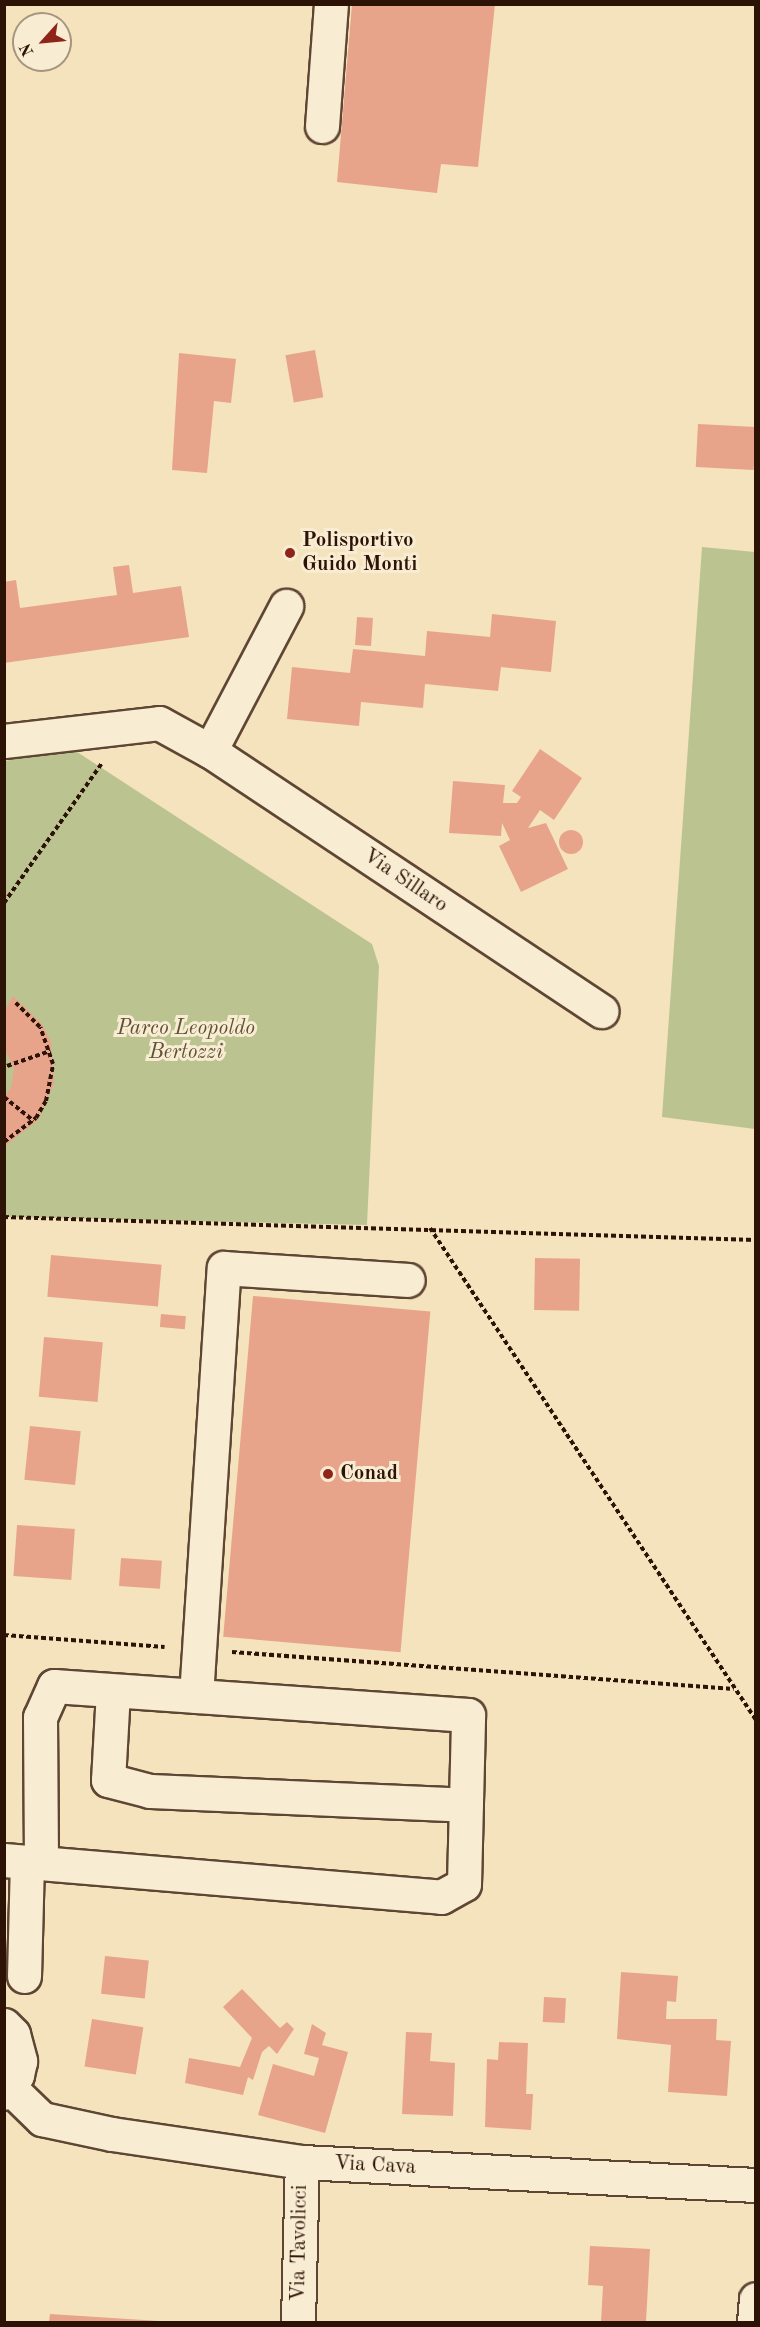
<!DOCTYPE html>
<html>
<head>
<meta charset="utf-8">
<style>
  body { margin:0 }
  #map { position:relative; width:760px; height:2327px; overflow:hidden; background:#f4e3bc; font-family:"Old Standard TT",serif }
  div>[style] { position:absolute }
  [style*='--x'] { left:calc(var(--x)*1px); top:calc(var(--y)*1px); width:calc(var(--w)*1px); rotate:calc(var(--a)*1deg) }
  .green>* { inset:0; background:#bbc491 }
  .building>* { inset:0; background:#e8a48b; transform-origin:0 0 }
  .round { border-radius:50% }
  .path>* { height:4px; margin-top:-2px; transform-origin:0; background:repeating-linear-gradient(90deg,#2d1206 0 4.5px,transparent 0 7.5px) }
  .roads { filter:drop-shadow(2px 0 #5f4634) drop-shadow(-2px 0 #5f4634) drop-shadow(0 2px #5f4634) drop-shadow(0 -2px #5f4634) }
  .minor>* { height:33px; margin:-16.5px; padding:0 16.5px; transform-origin:16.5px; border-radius:16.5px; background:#f8edd3 }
  .dots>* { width:16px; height:16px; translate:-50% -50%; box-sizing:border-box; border:3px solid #f8edd3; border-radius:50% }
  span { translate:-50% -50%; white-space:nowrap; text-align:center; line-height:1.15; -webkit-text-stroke:6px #f8edd3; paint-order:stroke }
  .poi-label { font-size:21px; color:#2d1206; font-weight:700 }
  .left { translate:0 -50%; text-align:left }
  .street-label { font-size:21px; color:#2d1206 }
  .park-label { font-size:21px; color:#5f5037; font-style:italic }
  .frame { position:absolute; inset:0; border:6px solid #2d1206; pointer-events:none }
  .north { position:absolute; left:12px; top:12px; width:60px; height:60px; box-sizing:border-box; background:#f8edd3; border:2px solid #a79581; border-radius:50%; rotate:243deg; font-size:16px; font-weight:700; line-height:24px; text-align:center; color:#2d1206 }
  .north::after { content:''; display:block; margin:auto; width:21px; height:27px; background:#8f2418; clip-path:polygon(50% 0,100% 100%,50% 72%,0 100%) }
</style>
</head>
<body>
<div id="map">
  <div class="green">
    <div style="clip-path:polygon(702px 547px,755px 552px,755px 1129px,662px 1117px)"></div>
    <div style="clip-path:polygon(71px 748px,372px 944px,379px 966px,367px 1225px,5px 1217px,5px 761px)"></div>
  </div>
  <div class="building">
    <div style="clip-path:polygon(352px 4px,495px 4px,478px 167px,441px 164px,437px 193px,337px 182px)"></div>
    <div style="left:315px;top:350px;width:48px;height:30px;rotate:80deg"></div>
    <div style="clip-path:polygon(179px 353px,236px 359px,231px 403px,214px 401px,207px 473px,172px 470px)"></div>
    <div style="left:698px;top:424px;width:58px;height:43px;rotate:3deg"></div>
    <div style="clip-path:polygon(129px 565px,133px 593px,181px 586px,189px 637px,4px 663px,4px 582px,16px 580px,20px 608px,117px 595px,113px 567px)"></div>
    <div style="clip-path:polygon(492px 614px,556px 621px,551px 672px,501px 667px,498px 691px,425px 684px,423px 708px,361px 702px,359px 726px,287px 719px,292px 667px,350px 673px,353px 649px,425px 656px,427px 631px,490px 637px)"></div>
    <div style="left:357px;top:617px;width:16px;height:28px;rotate:4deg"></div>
    <div style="clip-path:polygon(540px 749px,582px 778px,554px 820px,540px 810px,528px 828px,546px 823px,568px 869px,521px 892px,499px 846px,510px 840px,502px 823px,501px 836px,449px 833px,453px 781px,505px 785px,503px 803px,517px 803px,521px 797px,512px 791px)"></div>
    <div class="round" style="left:559px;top:830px;width:24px;height:24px"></div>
    <div style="clip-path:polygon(13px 996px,42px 1024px,51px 1042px,54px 1083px,38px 1120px,4px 1147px,4px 1097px,11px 1088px,14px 1069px,4px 1047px,4px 1012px)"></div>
    <div style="left:51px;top:1255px;width:111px;height:42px;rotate:5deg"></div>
    <div style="left:535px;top:1258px;width:45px;height:52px;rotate:1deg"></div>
    <div style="left:253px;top:1296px;width:178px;height:342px;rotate:5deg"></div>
    <div style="left:161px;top:1314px;width:25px;height:13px;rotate:5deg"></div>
    <div style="left:44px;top:1337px;width:59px;height:60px;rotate:5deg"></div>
    <div style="left:30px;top:1426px;width:51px;height:54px;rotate:6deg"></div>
    <div style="left:17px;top:1525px;width:58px;height:51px;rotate:4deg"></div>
    <div style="left:121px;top:1558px;width:41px;height:28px;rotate:4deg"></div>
    <div style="left:105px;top:1956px;width:44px;height:38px;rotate:6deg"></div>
    <div style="clip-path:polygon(621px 1972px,678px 1976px,676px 2002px,667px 2001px,666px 2019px,717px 2019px,716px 2040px,731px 2041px,727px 2096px,668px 2092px,671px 2045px,617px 2039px)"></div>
    <div style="clip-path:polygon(242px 1989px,280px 2028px,287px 2022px,294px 2029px,277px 2054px,269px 2046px,262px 2052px,253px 2080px,248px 2077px,243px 2095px,185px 2083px,189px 2058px,240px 2067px,252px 2038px,223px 2007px)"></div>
    <div style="left:544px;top:1997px;width:22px;height:25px;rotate:3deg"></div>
    <div style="left:92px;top:2019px;width:52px;height:48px;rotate:9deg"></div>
    <div style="clip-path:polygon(312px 2024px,326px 2033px,322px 2045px,348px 2052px,325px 2133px,258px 2115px,273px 2064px,314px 2076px,319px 2058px,304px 2054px)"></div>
    <div style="clip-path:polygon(406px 2032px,432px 2033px,430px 2061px,455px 2063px,453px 2116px,402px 2114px)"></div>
    <div style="clip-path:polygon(499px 2042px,528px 2043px,526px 2094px,533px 2094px,531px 2130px,485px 2127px,487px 2059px,498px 2060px)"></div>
    <div style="clip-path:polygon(590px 2246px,650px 2249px,646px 2322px,601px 2322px,603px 2286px,588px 2285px)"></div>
    <div style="clip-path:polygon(50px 2314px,159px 2321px,159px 2322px,49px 2322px)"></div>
  </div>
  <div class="path">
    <div style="--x:4;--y:903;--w:171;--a:-55"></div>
    <div style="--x:4;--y:1058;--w:27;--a:90"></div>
    <div style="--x:7;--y:1066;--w:46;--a:-19.2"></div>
    <div style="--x:4;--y:1097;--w:38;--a:39"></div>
    <div style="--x:4;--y:1142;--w:40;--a:-37"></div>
    <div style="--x:36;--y:1118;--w:20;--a:-60"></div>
    <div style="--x:46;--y:1101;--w:38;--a:-79"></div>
    <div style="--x:53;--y:1064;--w:39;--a:-109"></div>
    <div style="--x:40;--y:1027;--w:37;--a:-135"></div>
    <div style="--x:4;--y:1217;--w:752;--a:1.75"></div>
    <div style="--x:430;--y:1228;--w:590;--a:56.47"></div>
    <div style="--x:4;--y:1635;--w:161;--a:4.3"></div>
    <div style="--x:232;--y:1652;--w:503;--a:4.22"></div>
  </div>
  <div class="roads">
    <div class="minor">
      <div style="--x:322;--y:126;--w:122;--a:-85.8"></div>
      <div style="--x:4;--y:741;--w:156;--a:-6.6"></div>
      <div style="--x:159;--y:723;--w:58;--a:28.8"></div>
      <div style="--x:210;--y:751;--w:470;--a:33.6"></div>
      <div style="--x:210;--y:751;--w:164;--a:-62.3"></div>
      <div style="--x:113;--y:1691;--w:89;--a:93.2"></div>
      <div style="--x:108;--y:1780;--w:43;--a:14.7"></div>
      <div style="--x:150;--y:1791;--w:316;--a:2.5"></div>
      <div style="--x:196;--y:1696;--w:429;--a:-86.3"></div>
      <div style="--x:224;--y:1268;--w:184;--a:3.7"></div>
      <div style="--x:4;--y:1860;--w:439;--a:4.8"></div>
      <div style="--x:441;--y:1897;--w:26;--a:-29"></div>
      <div style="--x:464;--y:1884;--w:169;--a:-88.6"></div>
      <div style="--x:468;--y:1715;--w:415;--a:-176"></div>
      <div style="--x:54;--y:1686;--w:34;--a:114"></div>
      <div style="--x:40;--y:1717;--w:146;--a:89.6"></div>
      <div style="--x:24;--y:1976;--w:114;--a:-88.5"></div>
      <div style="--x:4;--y:2025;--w:13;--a:45"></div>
      <div style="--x:13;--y:2034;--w:28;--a:75"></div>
      <div style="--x:20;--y:2061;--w:14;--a:102"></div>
      <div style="--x:17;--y:2075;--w:22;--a:126"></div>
      <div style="--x:10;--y:2088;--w:45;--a:44.1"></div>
      <div style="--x:42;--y:2119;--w:72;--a:12.1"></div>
      <div style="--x:112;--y:2134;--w:192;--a:8.4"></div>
      <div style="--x:302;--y:2162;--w:455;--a:2.9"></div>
      <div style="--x:298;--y:2322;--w:160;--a:-88.6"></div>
      <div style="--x:754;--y:2322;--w:23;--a:-85"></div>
    </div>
  </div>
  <div class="dots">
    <div style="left:290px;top:553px;background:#8f2418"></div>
    <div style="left:328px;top:1474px;background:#8f2418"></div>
  </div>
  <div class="poi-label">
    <span class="left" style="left:302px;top:553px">Polisportivo<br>Guido Monti</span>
    <span class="left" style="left:340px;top:1474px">Conad</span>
  </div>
  <div class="street-label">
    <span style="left:405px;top:881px;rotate:34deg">Via Sillaro</span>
    <span style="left:375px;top:2166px;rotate:3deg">Via Cava</span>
    <span style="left:300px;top:2243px;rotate:-89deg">Via Tavolicci</span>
  </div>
  <div class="park-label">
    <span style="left:186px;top:1041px">Parco Leopoldo<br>Bertozzi</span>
  </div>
  <div class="frame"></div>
  <div class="north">N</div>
</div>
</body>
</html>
